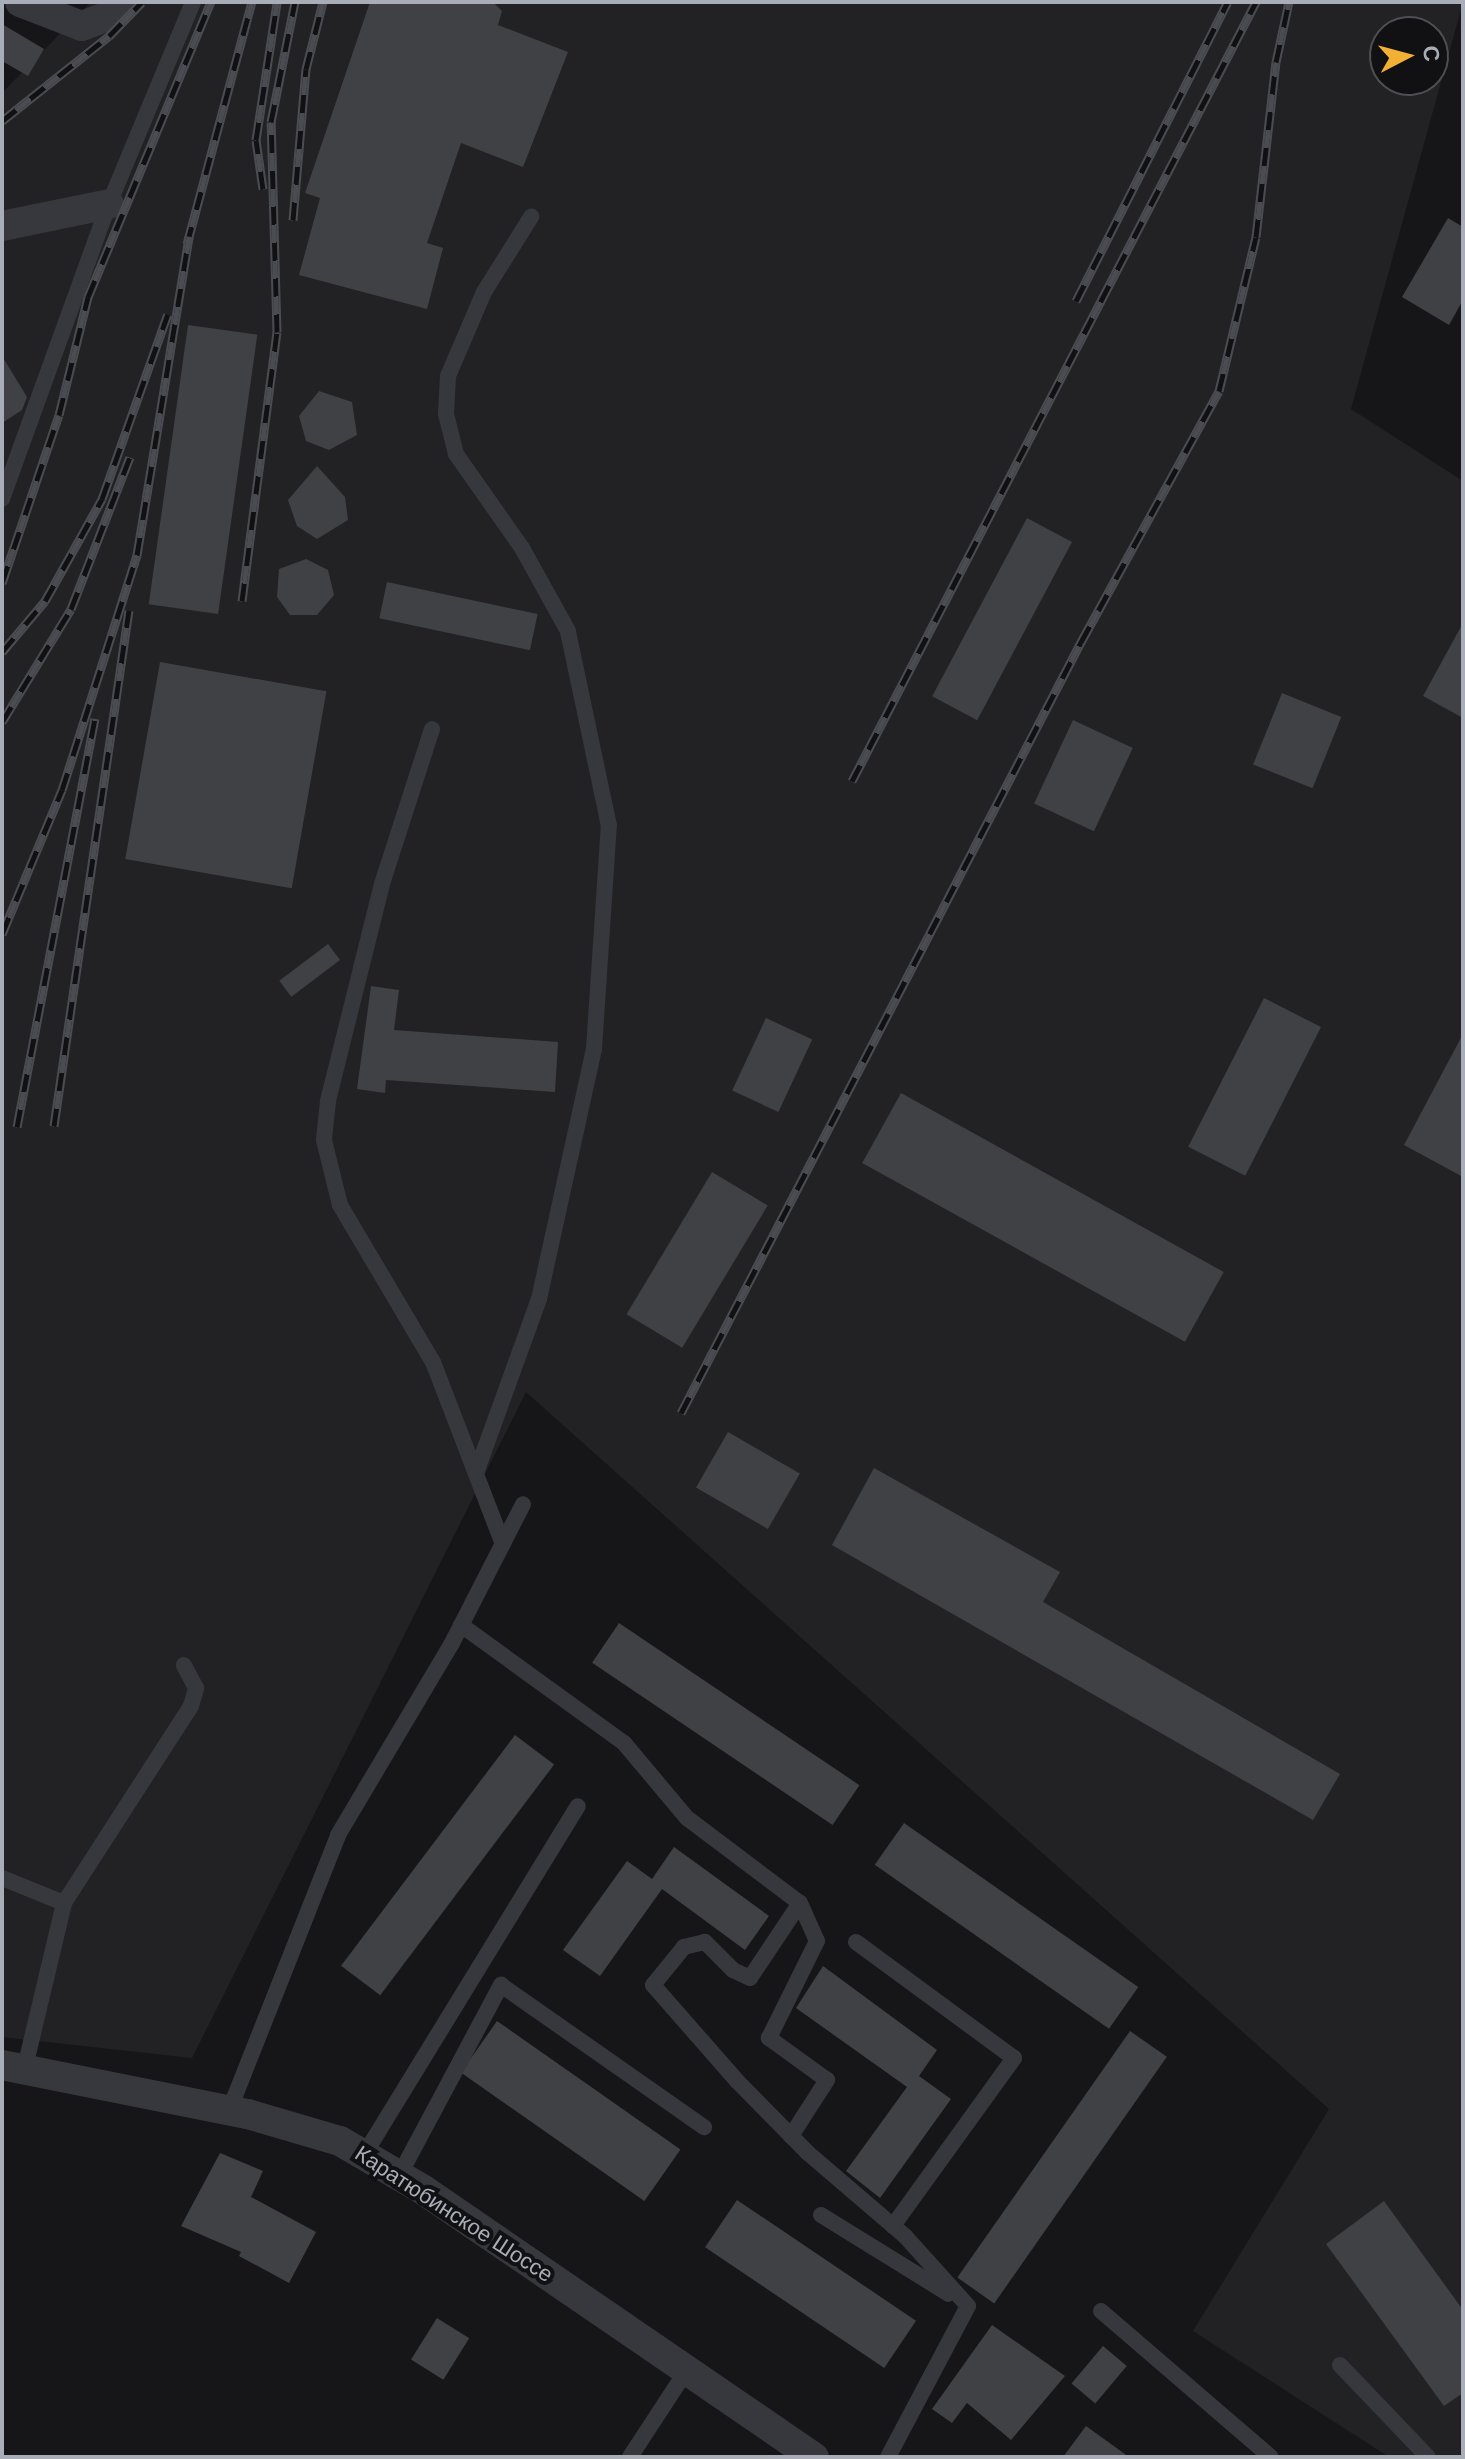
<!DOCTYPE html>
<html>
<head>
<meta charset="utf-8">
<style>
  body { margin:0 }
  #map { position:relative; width:1465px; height:2459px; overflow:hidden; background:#161618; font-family:Arial,sans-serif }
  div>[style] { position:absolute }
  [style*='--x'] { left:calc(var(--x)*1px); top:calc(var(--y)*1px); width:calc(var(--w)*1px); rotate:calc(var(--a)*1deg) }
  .built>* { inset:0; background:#222225 }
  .building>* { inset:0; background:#404145; transform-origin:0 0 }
  .lane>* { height:16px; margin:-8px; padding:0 8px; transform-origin:8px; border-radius:8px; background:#37383d }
  .street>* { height:30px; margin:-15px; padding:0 15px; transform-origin:15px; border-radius:15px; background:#37383d }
  .rail>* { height:9px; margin-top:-4.5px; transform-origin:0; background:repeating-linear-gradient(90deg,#111113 0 18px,#4a4c52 0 36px); box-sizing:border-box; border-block:2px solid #4a4c52 }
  span { translate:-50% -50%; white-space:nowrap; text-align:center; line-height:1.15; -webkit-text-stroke:8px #111113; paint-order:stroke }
  .street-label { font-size:22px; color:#a8adb8 }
  .frame { position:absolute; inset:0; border:4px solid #a8adb8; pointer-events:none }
  .north { position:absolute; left:1369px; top:16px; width:80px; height:80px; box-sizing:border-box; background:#111113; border:2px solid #4d4f55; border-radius:50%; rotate:84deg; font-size:22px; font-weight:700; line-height:32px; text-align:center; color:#a8adb8 }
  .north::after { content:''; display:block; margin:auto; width:28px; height:36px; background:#f2b134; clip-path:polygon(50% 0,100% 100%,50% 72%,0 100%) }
</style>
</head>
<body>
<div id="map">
  <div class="built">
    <div style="clip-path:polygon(evenodd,91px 2px,1463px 2px,1351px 409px,1463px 481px,1463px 2457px,1389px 2457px,1193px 2331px,1329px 2109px,526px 1392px,192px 2058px,2px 2037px,2px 93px,91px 2px,1385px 32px,1433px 32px,1433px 80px,1385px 80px,1385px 32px)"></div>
  </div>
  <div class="building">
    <div style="clip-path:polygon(370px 2px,493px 2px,502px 11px,498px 25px,568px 52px,523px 167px,461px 143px,427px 243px,443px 248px,427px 309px,299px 275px,320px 198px,305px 193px)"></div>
    <div style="clip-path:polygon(2px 24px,44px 49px,28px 76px,2px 61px)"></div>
    <div style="clip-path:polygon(1448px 218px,1463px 227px,1463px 300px,1449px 325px,1402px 297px)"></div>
    <div style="left:188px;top:325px;width:70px;height:282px;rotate:8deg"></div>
    <div style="clip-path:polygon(2px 356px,27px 397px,22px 410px,2px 423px)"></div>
    <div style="clip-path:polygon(319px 391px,352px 402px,357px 435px,329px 450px,306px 441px,299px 416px)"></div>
    <div style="clip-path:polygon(317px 466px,345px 497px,348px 520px,317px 539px,297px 526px,288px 500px)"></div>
    <div style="left:1027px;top:518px;width:51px;height:202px;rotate:28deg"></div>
    <div style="clip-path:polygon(306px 559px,328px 570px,334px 595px,317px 615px,290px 615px,277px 597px,279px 569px)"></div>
    <div style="left:387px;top:582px;width:154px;height:37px;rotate:12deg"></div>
    <div style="clip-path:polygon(1463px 623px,1463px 718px,1423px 696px)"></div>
    <div style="left:160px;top:662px;width:169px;height:200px;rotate:10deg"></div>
    <div style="left:1282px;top:693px;width:64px;height:77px;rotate:22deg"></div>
    <div style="left:1073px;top:720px;width:66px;height:92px;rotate:25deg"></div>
    <div style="left:328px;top:944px;width:20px;height:61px;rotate:53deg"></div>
    <div style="clip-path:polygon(371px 986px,399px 990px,394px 1030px,558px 1042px,555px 1092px,386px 1080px,385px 1093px,357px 1089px)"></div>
    <div style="left:1264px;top:998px;width:64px;height:167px;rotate:27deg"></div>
    <div style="left:766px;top:1018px;width:51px;height:80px;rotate:25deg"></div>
    <div style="clip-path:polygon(1463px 1034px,1463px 1177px,1404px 1145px)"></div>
    <div style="left:901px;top:1093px;width:369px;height:80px;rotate:29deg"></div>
    <div style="left:712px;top:1172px;width:65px;height:166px;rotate:31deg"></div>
    <div style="left:728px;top:1432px;width:83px;height:64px;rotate:30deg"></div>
    <div style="clip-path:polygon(874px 1468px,1060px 1572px,1043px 1602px,1340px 1774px,1313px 1820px,832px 1545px)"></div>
    <div style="left:619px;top:1623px;width:290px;height:48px;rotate:34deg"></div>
    <div style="left:515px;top:1735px;width:49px;height:289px;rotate:37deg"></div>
    <div style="left:904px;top:1823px;width:286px;height:51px;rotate:35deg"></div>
    <div style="clip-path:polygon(674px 1847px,769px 1916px,745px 1950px,662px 1889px,600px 1976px,563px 1950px,627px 1861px,652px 1879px)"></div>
    <div style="clip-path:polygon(823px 1966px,937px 2050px,919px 2076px,951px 2099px,880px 2198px,846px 2171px,907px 2087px,796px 2008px)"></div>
    <div style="left:497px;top:2021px;width:224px;height:63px;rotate:35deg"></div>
    <div style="left:1130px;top:2031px;width:45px;height:301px;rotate:35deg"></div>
    <div style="clip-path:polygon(220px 2153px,263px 2171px,251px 2197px,316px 2232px,289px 2283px,239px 2256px,241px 2252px,181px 2226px)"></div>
    <div style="left:737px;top:2200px;width:216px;height:57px;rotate:34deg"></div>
    <div style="clip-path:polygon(1384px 2201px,1463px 2310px,1463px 2393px,1444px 2406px,1326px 2244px)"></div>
    <div style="left:437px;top:2318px;width:38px;height:49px;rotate:32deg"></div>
    <div style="clip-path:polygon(992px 2325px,1065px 2376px,1011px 2440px,967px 2403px,952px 2423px,932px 2409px)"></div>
    <div style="left:1103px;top:2346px;width:31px;height:49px;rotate:40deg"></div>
    <div style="clip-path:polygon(1086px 2426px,1129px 2457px,1063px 2457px)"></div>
  </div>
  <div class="lane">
    <div style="--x:2;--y:499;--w:314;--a:-70.1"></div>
    <div style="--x:109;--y:204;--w:219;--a:-67.4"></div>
    <div style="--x:432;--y:729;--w:163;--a:107.9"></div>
    <div style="--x:382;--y:884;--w:224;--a:104"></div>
    <div style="--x:328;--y:1101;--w:39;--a:96"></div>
    <div style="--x:324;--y:1140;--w:67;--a:76.2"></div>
    <div style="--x:340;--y:1205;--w:182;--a:59.4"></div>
    <div style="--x:433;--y:1362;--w:195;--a:69"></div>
    <div style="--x:476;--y:1473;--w:185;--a:-70.1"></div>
    <div style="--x:539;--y:1299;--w:256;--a:-77.6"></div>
    <div style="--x:594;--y:1049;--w:224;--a:-86.2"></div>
    <div style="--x:609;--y:826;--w:199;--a:-101.9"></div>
    <div style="--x:568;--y:631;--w:95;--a:-119"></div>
    <div style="--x:522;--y:548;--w:115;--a:-125.1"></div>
    <div style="--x:456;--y:454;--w:41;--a:-104"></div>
    <div style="--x:446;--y:414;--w:38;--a:-87"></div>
    <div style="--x:448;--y:376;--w:91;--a:-66.8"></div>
    <div style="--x:484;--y:292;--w:89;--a:-57.9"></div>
    <div style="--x:461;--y:1625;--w:201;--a:35.9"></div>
    <div style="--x:624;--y:1743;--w:98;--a:50"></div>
    <div style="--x:687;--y:1818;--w:141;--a:37"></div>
    <div style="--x:800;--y:1903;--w:90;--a:123.7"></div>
    <div style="--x:750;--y:1978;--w:19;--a:-155"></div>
    <div style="--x:733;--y:1970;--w:40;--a:-135"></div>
    <div style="--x:705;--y:1942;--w:22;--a:167"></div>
    <div style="--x:684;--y:1947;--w:49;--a:129.2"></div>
    <div style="--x:653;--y:1985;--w:128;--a:48.8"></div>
    <div style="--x:737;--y:2081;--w:101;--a:45.4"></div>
    <div style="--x:808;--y:2153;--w:128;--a:40.6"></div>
    <div style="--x:905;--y:2236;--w:94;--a:48"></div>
    <div style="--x:968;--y:2306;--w:171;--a:117.9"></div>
    <div style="--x:2;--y:1878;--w:67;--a:22"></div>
    <div style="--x:856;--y:1942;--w:196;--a:36.3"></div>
    <div style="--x:1014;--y:2058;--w:207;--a:125.8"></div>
    <div style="--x:25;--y:2067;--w:169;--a:-76.6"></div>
    <div style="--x:64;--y:1903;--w:234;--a:-57.2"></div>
    <div style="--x:191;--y:1706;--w:19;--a:-74"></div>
    <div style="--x:196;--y:1688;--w:26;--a:-118"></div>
    <div style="--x:229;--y:2111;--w:297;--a:-68.4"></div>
    <div style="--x:338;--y:1835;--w:221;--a:-59.3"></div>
    <div style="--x:451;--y:1645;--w:158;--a:-62.9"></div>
    <div style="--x:791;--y:2136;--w:67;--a:-57.3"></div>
    <div style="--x:827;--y:2080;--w:72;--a:-144.1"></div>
    <div style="--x:769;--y:2038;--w:108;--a:-63.7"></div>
    <div style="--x:817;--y:1941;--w:42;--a:-114.1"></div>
    <div style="--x:364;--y:2155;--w:409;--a:-58.5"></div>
    <div style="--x:399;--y:2176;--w:217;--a:-61.9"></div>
    <div style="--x:501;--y:1985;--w:248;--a:35"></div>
    <div style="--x:821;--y:2215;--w:150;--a:31.7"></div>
    <div style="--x:1101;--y:2311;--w:224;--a:40.7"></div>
    <div style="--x:1340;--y:2365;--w:127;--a:46.3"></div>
    <div style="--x:630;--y:2457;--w:104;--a:-56.8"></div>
  </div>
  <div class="street">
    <div style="--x:20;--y:2;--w:66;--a:21.2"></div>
    <div style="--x:82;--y:26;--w:28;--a:-21"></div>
    <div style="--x:108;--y:16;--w:18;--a:-49"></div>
    <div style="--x:2;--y:226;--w:109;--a:-11.6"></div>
    <div style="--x:2;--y:2065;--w:251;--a:11.3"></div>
    <div style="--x:248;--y:2114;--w:96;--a:16.4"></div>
    <div style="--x:340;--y:2141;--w:95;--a:30.3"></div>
    <div style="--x:422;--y:2189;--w:475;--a:34.4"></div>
  </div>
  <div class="rail">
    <div style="--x:2;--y:121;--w:137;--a:-38.5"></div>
    <div style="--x:109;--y:36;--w:47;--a:-45.9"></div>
    <div style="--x:263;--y:189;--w:49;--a:-98.1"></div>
    <div style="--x:256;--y:140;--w:140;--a:-81.3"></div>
    <div style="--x:293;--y:220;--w:152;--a:-85.1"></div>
    <div style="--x:306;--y:69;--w:69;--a:-75.8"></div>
    <div style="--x:187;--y:244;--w:251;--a:-75"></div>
    <div style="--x:1076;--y:301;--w:335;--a:-63.1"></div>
    <div style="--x:2;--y:583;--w:177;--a:-71.3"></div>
    <div style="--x:59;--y:415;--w:122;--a:-76.2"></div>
    <div style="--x:88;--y:297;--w:320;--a:-67.4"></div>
    <div style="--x:242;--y:601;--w:271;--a:-82.6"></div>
    <div style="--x:277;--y:332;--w:210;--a:-91.6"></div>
    <div style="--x:271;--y:122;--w:122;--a:-78.7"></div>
    <div style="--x:2;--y:652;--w:67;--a:-49.9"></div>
    <div style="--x:45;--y:601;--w:117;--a:-60.8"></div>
    <div style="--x:102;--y:499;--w:196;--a:-70.4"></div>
    <div style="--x:2;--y:722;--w:132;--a:-58.6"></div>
    <div style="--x:71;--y:609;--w:163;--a:-68.8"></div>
    <div style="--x:852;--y:781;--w:878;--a:-62.59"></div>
    <div style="--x:2;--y:934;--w:156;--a:-67.4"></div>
    <div style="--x:62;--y:790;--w:247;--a:-72.3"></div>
    <div style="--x:137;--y:555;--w:323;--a:-80.7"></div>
    <div style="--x:54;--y:1126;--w:521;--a:-81.73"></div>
    <div style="--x:17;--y:1127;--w:416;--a:-79.2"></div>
    <div style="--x:681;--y:1413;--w:869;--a:-62.58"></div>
    <div style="--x:1081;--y:642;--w:286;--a:-61.2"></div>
    <div style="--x:1219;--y:391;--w:158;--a:-76.5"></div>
    <div style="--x:1256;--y:237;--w:176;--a:-83.5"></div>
    <div style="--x:1276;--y:62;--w:61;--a:-77.8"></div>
  </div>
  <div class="street-label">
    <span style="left:454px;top:2214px;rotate:33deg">Каратюбинское Шоссе</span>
  </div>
  <div class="frame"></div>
  <div class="north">С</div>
</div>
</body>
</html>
